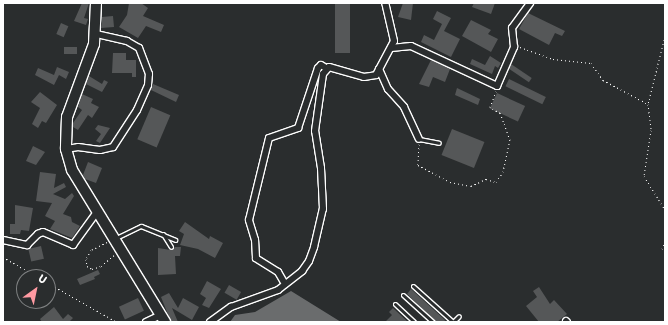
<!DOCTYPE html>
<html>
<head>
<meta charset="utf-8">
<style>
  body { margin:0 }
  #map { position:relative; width:668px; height:325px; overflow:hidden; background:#2a2d2e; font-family:"Shantell Sans",sans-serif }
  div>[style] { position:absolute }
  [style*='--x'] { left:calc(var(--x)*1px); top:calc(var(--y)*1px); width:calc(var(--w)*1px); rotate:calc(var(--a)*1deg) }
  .water>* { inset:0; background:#6a6c6d }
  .building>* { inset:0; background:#555758; transform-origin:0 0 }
  .path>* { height:1px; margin-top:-0.5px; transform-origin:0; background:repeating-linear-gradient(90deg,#fff 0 1px,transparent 0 4px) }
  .roads { filter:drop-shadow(1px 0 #fff) drop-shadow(-1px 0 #fff) drop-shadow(0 1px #fff) drop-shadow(0 -1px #fff) }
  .service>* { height:3px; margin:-1.5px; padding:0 1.5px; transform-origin:1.5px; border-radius:1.5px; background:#2a2d2e }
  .minor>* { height:6px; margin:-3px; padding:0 3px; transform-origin:3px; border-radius:3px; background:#2a2d2e }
  .primary>* { height:10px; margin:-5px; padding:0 5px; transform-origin:5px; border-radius:5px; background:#2a2d2e }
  span { translate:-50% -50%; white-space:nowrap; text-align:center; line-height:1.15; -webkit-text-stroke:4px #2a2d2e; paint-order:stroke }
  .frame { position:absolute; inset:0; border:4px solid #fff; pointer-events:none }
  .north { position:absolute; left:16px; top:269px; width:40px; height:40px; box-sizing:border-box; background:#2a2d2e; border:1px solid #7f8182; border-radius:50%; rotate:33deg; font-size:11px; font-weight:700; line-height:16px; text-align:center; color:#fff }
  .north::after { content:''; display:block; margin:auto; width:14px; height:18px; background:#ff9aa2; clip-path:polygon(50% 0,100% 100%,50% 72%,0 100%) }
</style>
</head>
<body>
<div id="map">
  <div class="water">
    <div style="clip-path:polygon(291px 291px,341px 322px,230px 322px,235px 315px,255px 312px)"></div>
  </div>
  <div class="building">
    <div style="clip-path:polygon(82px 3px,89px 3px,84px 18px,88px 19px,86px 25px,74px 21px)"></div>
    <div style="clip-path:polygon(129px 3px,141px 3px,148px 8px,143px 16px,164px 25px,161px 32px,146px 26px,138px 38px,119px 27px,127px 15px)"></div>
    <div style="left:335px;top:3px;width:15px;height:50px"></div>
    <div style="clip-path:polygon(403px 3px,413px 3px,411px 20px,398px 17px)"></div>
    <div style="clip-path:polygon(474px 3px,495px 3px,491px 14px,472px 7px)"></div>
    <div style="clip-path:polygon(437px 11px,451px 18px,444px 31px,460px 39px,451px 57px,421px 42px,424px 35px,434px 40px,442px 24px,433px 19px)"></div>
    <div style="clip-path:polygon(528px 13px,565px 31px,562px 36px,555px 33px,549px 45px,519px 29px)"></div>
    <div style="clip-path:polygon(113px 16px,114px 27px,101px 28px,102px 17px)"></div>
    <div style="clip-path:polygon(471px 20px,491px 30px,488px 34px,498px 39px,491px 52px,462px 36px)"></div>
    <div style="left:61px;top:23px;width:8px;height:12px;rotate:23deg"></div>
    <div style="left:64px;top:47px;width:13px;height:7px"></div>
    <div style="clip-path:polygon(113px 53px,126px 53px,126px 60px,136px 60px,136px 77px,132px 77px,132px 73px,112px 73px)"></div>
    <div style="clip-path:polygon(490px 56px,501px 63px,498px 68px,495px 66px,492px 74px,470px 64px,472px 59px,485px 65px)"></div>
    <div style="clip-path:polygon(431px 60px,450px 69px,445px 82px,433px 77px,429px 87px,419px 84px)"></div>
    <div style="left:511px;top:64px;width:25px;height:5px;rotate:34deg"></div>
    <div style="clip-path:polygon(57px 67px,69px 72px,66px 79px,59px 75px,54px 85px,35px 75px,38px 68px,54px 75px)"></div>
    <div style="clip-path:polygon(89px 76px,102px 84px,104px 80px,108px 82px,102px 92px,86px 84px)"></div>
    <div style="left:509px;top:79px;width:41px;height:8px;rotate:26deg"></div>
    <div style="clip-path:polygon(153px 84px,179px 95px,176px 102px,151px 90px)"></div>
    <div style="clip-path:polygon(457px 88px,480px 99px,478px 105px,455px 95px)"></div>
    <div style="clip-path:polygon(40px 92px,57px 105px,46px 123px,42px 121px,38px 128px,32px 124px,40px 108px,31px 102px)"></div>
    <div style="left:497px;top:93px;width:31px;height:17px;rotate:25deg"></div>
    <div style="clip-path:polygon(82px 94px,93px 99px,91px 103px,99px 107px,92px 118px,88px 115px,78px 130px,73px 127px,73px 123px,82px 110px,78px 107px)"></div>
    <div style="left:151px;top:107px;width:21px;height:35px;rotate:23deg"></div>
    <div style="clip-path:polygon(98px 125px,110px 128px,100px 143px,96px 141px,101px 134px,95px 129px)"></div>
    <div style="left:452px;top:129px;width:35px;height:28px;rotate:22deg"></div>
    <div style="clip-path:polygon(33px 146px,45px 152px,36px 165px,26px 161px)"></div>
    <div style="clip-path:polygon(88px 162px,102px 168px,96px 183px,85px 179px,83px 175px)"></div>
    <div style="clip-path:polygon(40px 172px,56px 174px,54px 188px,64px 183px,66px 187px,53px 194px,65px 199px,72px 193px,74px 196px,63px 214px,71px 217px,72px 222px,80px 226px,72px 238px,50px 229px,55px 221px,45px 216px,52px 203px,36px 201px)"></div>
    <div style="clip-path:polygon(15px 205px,33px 208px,29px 231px,21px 230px,20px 234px,10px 234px,10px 224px,15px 224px)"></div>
    <div style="clip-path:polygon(185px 222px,209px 239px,210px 236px,223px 243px,215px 258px,198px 249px,180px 245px,184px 234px,179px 231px)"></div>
    <div style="left:41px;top:246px;width:13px;height:13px;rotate:77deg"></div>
    <div style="clip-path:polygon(175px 247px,181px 247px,180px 256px,175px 256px,176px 274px,158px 275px,158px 248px,171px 250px)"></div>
    <div style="clip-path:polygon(98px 270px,100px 274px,94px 277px,95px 279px,80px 285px,77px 279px)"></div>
    <div style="clip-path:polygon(207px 281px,221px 289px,209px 308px,202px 305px,206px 298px,200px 294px)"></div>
    <div style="left:229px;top:285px;width:14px;height:9px;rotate:30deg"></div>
    <div style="clip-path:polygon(539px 287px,550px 304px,554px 300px,567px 314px,557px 322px,539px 322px,526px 306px,537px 297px,533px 291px)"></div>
    <div style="clip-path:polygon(411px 289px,445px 320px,444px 322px,436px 322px,407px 294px)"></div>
    <div style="clip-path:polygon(169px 293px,178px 308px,183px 298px,199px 307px,192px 320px,172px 308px,178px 322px,171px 322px,161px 297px)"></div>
    <div style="left:138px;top:298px;width:14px;height:21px;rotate:65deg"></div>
    <div style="clip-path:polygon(54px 307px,63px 319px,68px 314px,73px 318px,69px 322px,42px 322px,40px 319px)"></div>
    <div style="clip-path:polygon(393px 308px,408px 322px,385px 322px,392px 315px,389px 312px)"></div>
  </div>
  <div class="path">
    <div style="--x:665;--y:36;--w:70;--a:104"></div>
    <div style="--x:648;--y:104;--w:26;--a:83"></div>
    <div style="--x:651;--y:130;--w:47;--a:98.7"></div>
    <div style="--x:644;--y:176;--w:40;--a:58"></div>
    <div style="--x:520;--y:47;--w:35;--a:20"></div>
    <div style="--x:553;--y:59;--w:38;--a:6"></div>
    <div style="--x:591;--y:63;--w:21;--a:55"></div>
    <div style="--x:603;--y:80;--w:51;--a:28.1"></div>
    <div style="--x:419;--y:144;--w:21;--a:93"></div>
    <div style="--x:418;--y:165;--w:36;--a:28"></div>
    <div style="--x:450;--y:182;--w:21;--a:11"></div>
    <div style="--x:471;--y:186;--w:17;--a:-25"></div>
    <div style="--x:486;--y:179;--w:10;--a:17"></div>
    <div style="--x:496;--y:182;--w:12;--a:-55"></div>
    <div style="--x:503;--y:172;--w:33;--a:-78"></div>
    <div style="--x:510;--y:140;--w:29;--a:-110"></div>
    <div style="--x:500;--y:113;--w:12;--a:-149"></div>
    <div style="--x:490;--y:107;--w:17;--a:-69"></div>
    <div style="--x:107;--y:242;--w:18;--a:153"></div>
    <div style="--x:91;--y:250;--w:10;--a:119"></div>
    <div style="--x:86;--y:259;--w:7;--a:82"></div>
    <div style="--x:87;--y:266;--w:6;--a:31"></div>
    <div style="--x:92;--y:269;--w:9;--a:-18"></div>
    <div style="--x:101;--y:266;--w:17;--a:-40"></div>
    <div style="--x:662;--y:249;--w:8;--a:-67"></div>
    <div style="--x:3;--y:257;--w:40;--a:29.7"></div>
    <div style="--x:48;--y:283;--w:79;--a:29.5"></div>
  </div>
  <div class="roads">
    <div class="service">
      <div style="--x:419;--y:139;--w:20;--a:11"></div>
      <div style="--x:163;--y:234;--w:15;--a:58"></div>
      <div style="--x:116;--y:238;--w:28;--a:-26"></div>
      <div style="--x:141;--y:226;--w:37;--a:22"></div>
      <div style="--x:413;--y:286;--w:54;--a:42"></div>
      <div style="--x:403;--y:295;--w:40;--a:42"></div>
      <div style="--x:395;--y:304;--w:26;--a:43"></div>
      <div style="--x:453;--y:322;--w:8;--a:-45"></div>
    </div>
    <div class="minor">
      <div style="--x:391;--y:48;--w:20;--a:-6"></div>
      <div style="--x:411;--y:46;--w:95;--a:24.9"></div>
      <div style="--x:497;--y:86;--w:43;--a:-66.4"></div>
      <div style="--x:514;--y:47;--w:19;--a:-96"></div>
      <div style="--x:512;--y:28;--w:31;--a:-54"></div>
      <div style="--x:379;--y:69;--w:22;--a:66"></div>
      <div style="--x:388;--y:89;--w:24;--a:48"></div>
      <div style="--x:404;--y:107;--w:35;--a:65"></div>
      <div style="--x:66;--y:149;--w:12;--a:-9"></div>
      <div style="--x:78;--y:147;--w:22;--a:8"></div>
      <div style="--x:100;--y:150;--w:13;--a:-13"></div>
      <div style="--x:113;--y:147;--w:44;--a:-57"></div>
      <div style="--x:137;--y:110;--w:27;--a:-66"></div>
      <div style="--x:148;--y:85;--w:11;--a:-85"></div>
      <div style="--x:149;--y:74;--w:28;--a:-111"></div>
      <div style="--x:139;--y:48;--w:14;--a:-150"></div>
      <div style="--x:127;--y:41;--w:32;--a:-167"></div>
      <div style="--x:3;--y:240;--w:25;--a:12"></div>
      <div style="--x:27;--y:245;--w:16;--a:-45"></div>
      <div style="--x:38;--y:234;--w:5;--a:-22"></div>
      <div style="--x:43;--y:232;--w:33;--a:23"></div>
      <div style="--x:73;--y:245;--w:41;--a:-54"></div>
      <div style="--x:285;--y:284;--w:14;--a:-120"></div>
      <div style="--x:278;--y:272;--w:26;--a:-148"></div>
      <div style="--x:256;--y:258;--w:18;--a:-93"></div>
      <div style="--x:255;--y:240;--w:21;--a:-107"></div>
      <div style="--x:249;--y:220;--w:84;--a:-76.3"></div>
      <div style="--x:269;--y:138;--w:31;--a:-19"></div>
      <div style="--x:298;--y:128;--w:63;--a:-71.6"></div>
      <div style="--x:318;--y:68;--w:4;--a:-45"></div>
      <div style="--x:321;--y:65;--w:6;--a:31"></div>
      <div style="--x:566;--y:321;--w:1;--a:45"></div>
      <div style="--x:146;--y:322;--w:17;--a:-25"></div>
      <div style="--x:210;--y:322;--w:26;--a:-36"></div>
      <div style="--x:231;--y:307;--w:50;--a:-19.9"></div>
      <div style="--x:278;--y:290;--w:31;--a:-38"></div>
      <div style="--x:302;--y:271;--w:12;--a:-55"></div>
      <div style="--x:309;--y:261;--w:15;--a:-70"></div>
      <div style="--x:314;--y:247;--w:39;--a:-77"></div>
      <div style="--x:323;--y:209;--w:41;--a:-92.8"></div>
      <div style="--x:321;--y:168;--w:37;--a:-99"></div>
      <div style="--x:315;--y:131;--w:58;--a:-82"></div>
      <div style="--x:323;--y:74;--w:9;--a:-49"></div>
      <div style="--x:329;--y:67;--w:36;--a:16"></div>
      <div style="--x:364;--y:77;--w:12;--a:-9"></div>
      <div style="--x:376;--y:75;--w:38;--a:-62"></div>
      <div style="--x:394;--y:41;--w:39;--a:-103"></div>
    </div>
    <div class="primary">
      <div style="--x:96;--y:3;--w:41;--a:92.8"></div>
      <div style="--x:94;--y:44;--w:78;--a:110.3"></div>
      <div style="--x:67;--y:117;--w:32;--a:92"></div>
      <div style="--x:66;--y:149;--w:22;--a:74"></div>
      <div style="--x:72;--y:170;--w:178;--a:58.5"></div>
    </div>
  </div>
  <div class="frame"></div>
  <div class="north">U</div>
</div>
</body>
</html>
